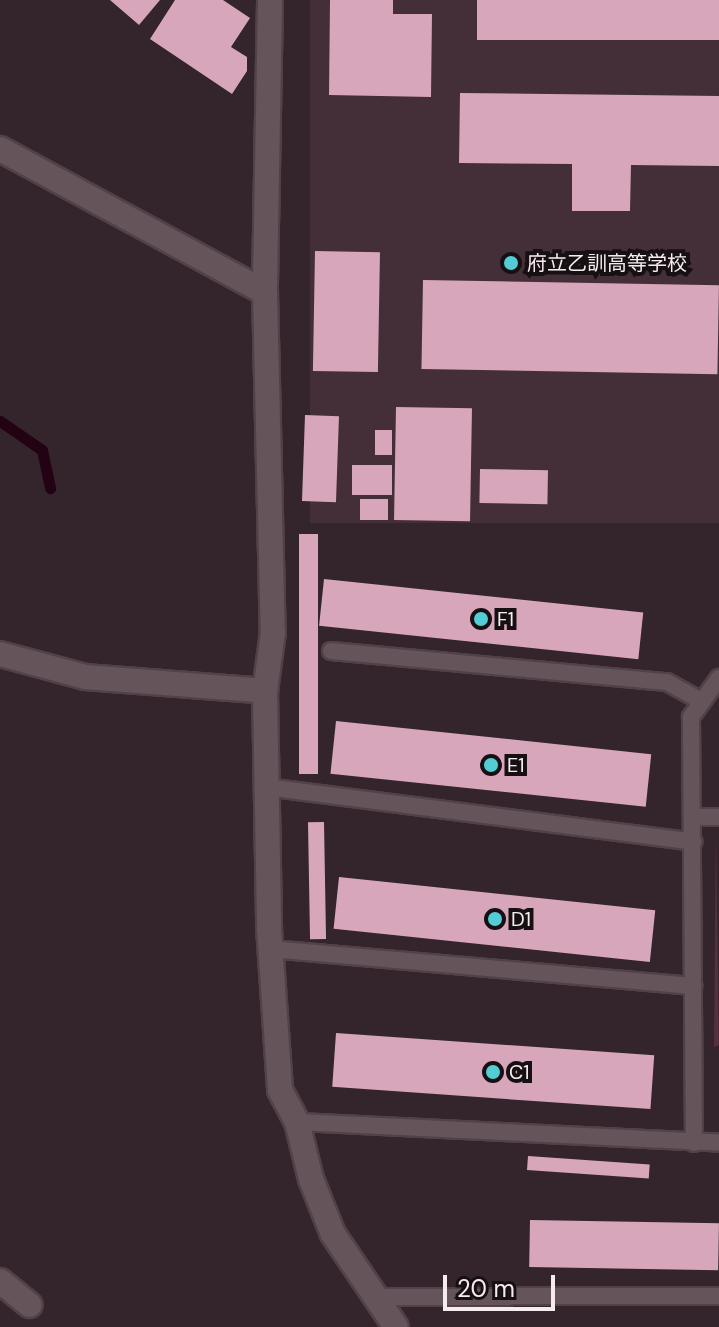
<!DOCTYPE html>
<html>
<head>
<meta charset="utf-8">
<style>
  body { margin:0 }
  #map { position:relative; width:719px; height:1327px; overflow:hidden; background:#34242b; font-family:"DM Sans","Noto Sans JP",sans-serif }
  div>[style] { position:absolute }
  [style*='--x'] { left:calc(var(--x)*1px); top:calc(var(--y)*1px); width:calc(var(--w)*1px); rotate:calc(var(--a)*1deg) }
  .built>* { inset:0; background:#442e37; transform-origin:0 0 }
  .green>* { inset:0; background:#563041 }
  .stream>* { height:11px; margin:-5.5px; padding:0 5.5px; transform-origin:5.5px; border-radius:5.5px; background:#230213 }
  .building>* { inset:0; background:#d7a6ba; transform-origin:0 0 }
  .roads { filter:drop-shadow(2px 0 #504248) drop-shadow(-2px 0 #504248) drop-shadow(0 2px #504248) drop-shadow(0 -2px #504248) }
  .service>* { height:16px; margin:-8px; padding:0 8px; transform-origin:8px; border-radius:8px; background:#66545b }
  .minor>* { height:24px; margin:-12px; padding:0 12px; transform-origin:12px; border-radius:12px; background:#66545b }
  .dots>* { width:22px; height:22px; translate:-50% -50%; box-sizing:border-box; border:4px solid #171013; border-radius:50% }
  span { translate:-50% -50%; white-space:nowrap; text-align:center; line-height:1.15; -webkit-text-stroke:8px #171013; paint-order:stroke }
  .poi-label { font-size:20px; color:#f6ebef }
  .left { translate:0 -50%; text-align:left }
  .scale { position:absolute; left:443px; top:1275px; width:112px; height:36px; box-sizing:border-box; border:4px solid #f6ebef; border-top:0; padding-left:10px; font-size:24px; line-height:28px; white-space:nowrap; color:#f6ebef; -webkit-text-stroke:6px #171013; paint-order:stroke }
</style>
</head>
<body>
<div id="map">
  <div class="built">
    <div style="left:310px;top:0;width:409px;height:523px"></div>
  </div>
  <div class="green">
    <div style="clip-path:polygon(716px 832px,719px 1045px,714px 1047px)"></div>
  </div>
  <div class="stream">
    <div style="--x:0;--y:421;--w:51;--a:34.6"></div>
    <div style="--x:42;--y:450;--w:39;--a:78"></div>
  </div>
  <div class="building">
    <div style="clip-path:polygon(110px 0,160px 0,139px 25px)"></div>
    <div style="clip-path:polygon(175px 0,223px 0,250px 18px,231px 47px,247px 57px,247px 71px,232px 94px,150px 39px)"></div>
    <div style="clip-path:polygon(330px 0,393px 0,393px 14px,432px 14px,431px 97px,329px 95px)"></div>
    <div style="left:477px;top:0;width:242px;height:40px"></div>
    <div style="clip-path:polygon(460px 93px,719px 96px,719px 166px,631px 165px,630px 211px,572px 211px,572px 164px,459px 163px)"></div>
    <div style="left:315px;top:251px;width:65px;height:120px;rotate:1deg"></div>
    <div style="left:423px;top:280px;width:296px;height:89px;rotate:1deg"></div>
    <div style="left:396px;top:407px;width:76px;height:113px;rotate:1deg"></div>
    <div style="left:305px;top:415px;width:34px;height:86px;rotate:2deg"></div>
    <div style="left:375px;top:430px;width:17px;height:25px"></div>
    <div style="left:352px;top:465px;width:40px;height:30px"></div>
    <div style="left:480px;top:469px;width:68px;height:34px;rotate:1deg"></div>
    <div style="left:360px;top:499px;width:28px;height:21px"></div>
    <div style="left:299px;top:534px;width:19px;height:240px"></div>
    <div style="left:324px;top:579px;width:321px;height:47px;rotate:6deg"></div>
    <div style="left:336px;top:721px;width:317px;height:53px;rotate:6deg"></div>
    <div style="left:324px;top:822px;width:117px;height:16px;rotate:89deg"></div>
    <div style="left:339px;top:877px;width:318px;height:52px;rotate:6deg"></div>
    <div style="left:336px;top:1033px;width:319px;height:54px;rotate:4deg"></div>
    <div style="left:528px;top:1156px;width:122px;height:14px;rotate:4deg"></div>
    <div style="left:530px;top:1220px;width:189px;height:47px;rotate:1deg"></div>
  </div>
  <div class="roads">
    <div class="service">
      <div style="--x:331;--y:651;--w:337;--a:5.3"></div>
      <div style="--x:667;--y:682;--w:38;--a:29"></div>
      <div style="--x:266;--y:787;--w:431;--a:7.3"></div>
      <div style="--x:692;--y:817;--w:27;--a:0"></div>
      <div style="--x:270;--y:949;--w:425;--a:5"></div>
      <div style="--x:297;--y:1122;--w:423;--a:2.8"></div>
      <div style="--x:694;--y:1143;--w:426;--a:-90.4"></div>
      <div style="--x:691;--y:717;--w:48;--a:-54.3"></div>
      <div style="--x:372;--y:1297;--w:347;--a:-0.2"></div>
    </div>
    <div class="minor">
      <div style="--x:270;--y:0;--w:292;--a:91"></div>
      <div style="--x:265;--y:292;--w:340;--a:88.7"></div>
      <div style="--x:273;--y:632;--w:60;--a:97.7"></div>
      <div style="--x:265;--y:691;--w:237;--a:89"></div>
      <div style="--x:269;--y:928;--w:162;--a:86.1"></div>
      <div style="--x:280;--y:1090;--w:36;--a:62"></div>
      <div style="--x:297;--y:1122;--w:59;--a:76.2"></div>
      <div style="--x:311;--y:1179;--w:59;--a:68.2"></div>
      <div style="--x:333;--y:1234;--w:112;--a:55.9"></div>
      <div style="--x:0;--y:149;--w:301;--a:28.4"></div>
      <div style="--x:0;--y:654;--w:88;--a:15.1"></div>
      <div style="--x:85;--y:677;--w:181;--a:4.4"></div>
      <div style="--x:0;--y:1281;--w:38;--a:39"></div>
    </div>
  </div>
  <div class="dots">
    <div style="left:511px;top:263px;background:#52ccd5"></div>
    <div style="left:481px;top:619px;background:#52ccd5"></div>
    <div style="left:491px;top:765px;background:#52ccd5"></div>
    <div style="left:495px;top:919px;background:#52ccd5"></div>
    <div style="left:493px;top:1072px;background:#52ccd5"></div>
  </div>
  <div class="poi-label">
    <span class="left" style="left:527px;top:263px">府立乙訓高等学校</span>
    <span class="left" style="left:497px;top:619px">F1</span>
    <span class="left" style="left:507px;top:765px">E1</span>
    <span class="left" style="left:511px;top:919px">D1</span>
    <span class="left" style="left:509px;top:1072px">C1</span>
  </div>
  <div class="scale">20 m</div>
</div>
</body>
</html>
